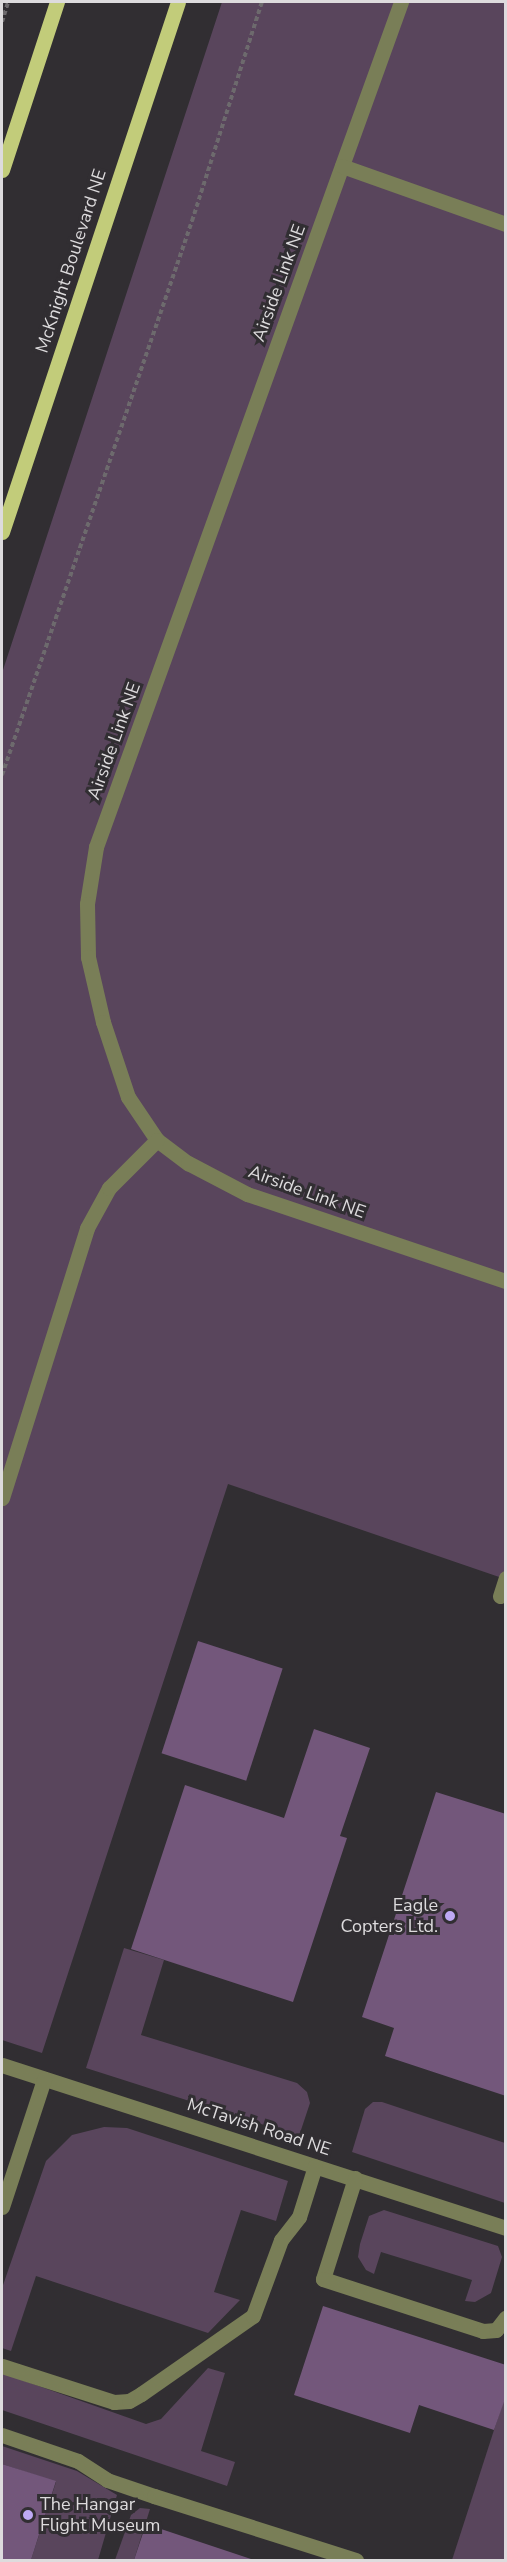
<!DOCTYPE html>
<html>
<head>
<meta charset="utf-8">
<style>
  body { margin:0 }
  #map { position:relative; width:507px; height:2562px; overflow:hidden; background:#312e32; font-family:"Nunito Sans",sans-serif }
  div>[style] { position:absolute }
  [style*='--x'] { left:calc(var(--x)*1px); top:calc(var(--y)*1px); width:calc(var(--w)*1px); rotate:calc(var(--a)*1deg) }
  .green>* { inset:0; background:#59455c }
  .building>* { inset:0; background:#73577b; transform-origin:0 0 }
  .path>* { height:4px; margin-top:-2px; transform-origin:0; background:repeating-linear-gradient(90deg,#6d6a6d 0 4.5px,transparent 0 7.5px) }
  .minor>* { height:15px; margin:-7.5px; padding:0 7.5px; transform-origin:7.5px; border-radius:7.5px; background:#797e57 }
  .major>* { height:15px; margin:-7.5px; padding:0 7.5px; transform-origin:7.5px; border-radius:7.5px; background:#c2cc7a }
  .dots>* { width:16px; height:16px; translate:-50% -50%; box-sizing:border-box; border:3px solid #312e32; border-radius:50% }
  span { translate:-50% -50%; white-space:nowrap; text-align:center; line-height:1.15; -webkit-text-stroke:6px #312e32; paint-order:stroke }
  .street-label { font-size:18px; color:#dddbdd }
  .poi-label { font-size:18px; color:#dddbdd }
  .right { translate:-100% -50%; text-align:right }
  .left { translate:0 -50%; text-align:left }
  .frame { position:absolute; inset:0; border:3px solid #dddbdd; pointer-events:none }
</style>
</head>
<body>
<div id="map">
  <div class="green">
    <div style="clip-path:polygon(222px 2px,505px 2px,505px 1579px,228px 1484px,42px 2053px,2px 2040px,2px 673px)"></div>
    <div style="clip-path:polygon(124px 1948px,164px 1960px,141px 2035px,297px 2083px,307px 2092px,310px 2103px,299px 2136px,86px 2068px)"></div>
    <div style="clip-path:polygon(373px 2102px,382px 2102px,505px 2143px,505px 2203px,352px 2152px,365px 2109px)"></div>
    <div style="clip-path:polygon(104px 2127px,127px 2128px,288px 2181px,276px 2221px,241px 2210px,214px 2292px,240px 2300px,208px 2333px,36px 2276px,11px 2351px,2px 2348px,2px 2288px,46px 2161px,72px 2135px)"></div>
    <div style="clip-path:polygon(384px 2210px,498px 2246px,502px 2257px,491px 2293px,475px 2302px,465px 2301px,472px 2280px,381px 2252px,374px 2274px,366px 2270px,358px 2257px,360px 2244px,369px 2216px)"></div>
    <div style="clip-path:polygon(208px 2368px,225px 2373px,201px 2451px,235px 2462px,227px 2486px,2px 2410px,2px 2373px,146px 2424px,161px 2419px)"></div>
    <div style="clip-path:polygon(505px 2396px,505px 2560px,452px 2560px)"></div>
    <div style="clip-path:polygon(2px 2446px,77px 2471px,117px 2495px,98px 2560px,31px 2560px,56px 2482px,2px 2464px)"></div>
    <div style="clip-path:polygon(140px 2508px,150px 2509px,134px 2560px,115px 2560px,131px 2515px)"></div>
  </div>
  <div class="building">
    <div style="left:198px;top:1641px;width:89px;height:118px;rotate:18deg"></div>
    <div style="clip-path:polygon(314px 1729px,370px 1748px,340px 1836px,347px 1838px,293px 2002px,131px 1949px,185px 1785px,284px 1818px)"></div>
    <div style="clip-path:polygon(436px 1792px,506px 1814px,506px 2096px,385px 2056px,394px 2028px,362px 2017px)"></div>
    <div style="clip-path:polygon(323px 2306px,506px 2365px,506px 2396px,494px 2430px,419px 2405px,410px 2433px,294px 2395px)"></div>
    <div style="clip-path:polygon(2px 2464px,56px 2481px,31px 2560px,2px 2560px)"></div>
    <div style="clip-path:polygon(146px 2524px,254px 2560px,134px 2560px)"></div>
  </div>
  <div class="path">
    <div style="--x:2;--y:22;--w:21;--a:-73"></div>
    <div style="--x:2;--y:775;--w:586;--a:-71.07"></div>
    <div style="--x:192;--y:221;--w:230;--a:-72.3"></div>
  </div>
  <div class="minor">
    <div style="--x:401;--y:2;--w:898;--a:109.85"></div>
    <div style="--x:96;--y:847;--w:58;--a:99"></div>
    <div style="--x:87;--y:904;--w:53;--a:88.9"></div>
    <div style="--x:88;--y:957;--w:67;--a:77"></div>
    <div style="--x:103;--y:1022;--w:79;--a:71.6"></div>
    <div style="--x:128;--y:1097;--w:52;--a:56"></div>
    <div style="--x:157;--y:1140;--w:39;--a:37"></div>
    <div style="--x:188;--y:1163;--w:67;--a:27.7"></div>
    <div style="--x:247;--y:1194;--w:273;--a:18.6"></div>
    <div style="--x:342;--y:166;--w:174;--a:19.5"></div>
    <div style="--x:2;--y:1498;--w:283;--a:-72.5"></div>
    <div style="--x:87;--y:1228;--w:46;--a:-61.2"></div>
    <div style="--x:109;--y:1188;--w:68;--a:-45"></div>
    <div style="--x:500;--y:1596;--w:19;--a:-72"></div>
    <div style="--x:2;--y:2065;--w:530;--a:17.92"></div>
    <div style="--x:355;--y:2178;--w:106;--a:107.6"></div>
    <div style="--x:323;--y:2279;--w:168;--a:18"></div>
    <div style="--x:483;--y:2331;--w:13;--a:-4"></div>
    <div style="--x:496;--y:2330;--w:16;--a:-52"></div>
    <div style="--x:2;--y:2207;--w:135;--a:-71.8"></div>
    <div style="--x:2;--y:2366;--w:118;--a:17.8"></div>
    <div style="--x:114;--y:2402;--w:15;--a:-4"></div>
    <div style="--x:129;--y:2401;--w:14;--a:-30"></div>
    <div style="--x:141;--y:2394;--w:136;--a:-34.9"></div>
    <div style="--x:253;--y:2316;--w:81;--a:-69.8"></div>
    <div style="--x:281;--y:2240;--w:29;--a:-52"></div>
    <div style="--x:299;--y:2217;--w:53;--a:-72.6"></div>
    <div style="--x:2;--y:2435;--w:80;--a:18.9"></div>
    <div style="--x:78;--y:2461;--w:35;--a:33"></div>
    <div style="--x:107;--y:2480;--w:50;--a:18.8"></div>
    <div style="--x:154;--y:2496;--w:212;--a:17.6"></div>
  </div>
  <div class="major">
    <div style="--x:2;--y:170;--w:177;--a:-71.9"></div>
    <div style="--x:2;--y:532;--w:558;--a:-71.63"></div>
  </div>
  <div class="dots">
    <div style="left:450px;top:1916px;background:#bea9f4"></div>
    <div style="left:28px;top:2515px;background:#bea9f4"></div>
  </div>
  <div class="street-label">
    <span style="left:71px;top:261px;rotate:-72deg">McKnight Boulevard NE</span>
    <span style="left:279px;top:283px;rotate:-70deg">Airside Link NE</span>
    <span style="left:114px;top:741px;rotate:-70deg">Airside Link NE</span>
    <span style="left:307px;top:1192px;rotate:20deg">Airside Link NE</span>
    <span style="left:259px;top:2127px;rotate:18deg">McTavish Road NE</span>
  </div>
  <div class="poi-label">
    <span class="right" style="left:438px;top:1916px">Eagle<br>Copters Ltd.</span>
    <span class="left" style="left:40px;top:2515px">The Hangar<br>Flight Museum</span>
  </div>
  <div class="frame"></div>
</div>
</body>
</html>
